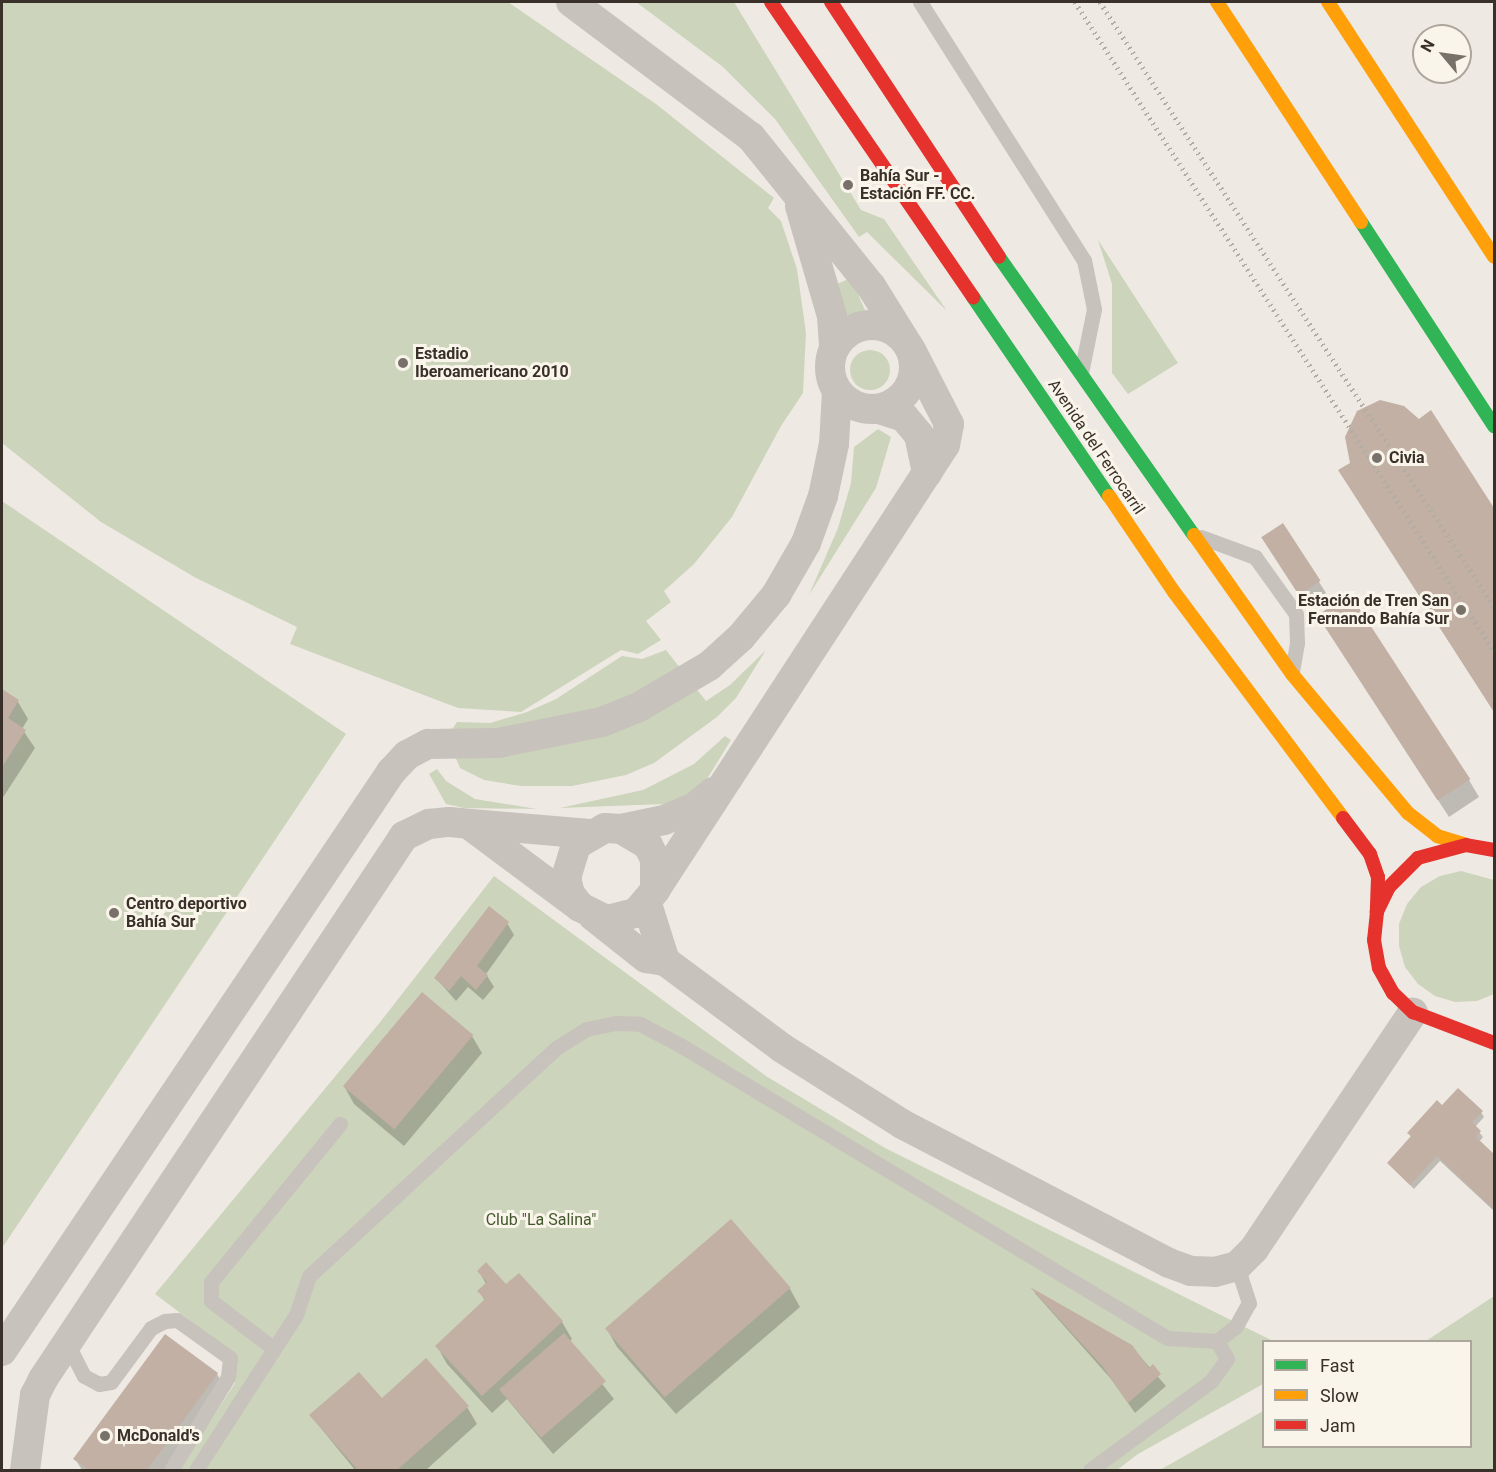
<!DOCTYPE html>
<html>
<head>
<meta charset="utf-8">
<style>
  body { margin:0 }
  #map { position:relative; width:1496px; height:1472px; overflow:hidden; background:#eeeae3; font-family:Roboto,sans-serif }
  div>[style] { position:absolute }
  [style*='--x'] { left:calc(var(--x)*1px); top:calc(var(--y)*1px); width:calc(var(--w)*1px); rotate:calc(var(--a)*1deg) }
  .green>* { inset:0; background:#cdd4bc }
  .round { border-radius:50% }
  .shadow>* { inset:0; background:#0003 }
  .building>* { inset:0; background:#c2b0a4; transform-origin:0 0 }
  .lane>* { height:15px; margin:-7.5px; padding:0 7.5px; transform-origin:7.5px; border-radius:7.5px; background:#c7c2bb }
  .street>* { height:30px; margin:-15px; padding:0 15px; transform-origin:15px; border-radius:15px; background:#c7c2bb }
  .street>.ring { margin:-15px; padding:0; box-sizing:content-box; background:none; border:30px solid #c7c2bb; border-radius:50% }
  .fast>* { height:14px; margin:-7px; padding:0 7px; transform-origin:7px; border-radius:7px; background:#30b455 }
  .slow>* { height:14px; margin:-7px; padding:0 7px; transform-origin:7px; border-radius:7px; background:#ff9f0a }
  .jam>* { height:14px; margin:-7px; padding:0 7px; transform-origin:7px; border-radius:7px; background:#e5322d }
  .rail>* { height:4.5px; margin-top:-2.25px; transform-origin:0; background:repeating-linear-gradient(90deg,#afaba5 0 1.5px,transparent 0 6px) }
  .dots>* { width:16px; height:16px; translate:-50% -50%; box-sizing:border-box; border:3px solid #faf5ea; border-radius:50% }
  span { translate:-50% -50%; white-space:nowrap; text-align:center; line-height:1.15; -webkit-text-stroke:6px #faf5ea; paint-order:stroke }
  .poi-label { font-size:16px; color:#383029; font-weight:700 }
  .left { translate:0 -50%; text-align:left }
  .right { translate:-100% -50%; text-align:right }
  .street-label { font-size:16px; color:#383029 }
  .park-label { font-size:16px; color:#43572c }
  .frame { position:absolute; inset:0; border:3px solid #383029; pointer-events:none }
  .legend { position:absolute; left:1262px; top:1340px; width:210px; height:108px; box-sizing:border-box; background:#faf5ea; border:2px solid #aca69d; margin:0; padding:8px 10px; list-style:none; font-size:18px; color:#383029 }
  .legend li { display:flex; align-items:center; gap:12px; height:30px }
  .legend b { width:30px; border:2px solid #aca69d }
  .north { position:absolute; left:1412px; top:24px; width:60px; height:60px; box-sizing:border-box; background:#faf5ea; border:2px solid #aca69d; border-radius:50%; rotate:299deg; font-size:16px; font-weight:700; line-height:24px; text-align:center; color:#383029 }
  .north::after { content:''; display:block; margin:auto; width:21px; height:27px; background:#78716a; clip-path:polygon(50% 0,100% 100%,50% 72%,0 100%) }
</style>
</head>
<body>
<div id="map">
  <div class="green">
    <div style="clip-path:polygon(2px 2px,508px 2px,656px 104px,774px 198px,768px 208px,781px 221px,797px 269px,806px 333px,803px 393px,781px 426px,732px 517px,694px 564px,664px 591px,671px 602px,646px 621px,661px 640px,638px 654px,621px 650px,521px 712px,458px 708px,290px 644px,297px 627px,196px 578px,101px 522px,2px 443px)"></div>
    <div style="clip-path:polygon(636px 2px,734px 2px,861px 210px,884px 219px,947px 311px,867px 232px,859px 237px,775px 119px,723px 67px)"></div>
    <div style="clip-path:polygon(1098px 240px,1178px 363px,1128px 394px,1112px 373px,1112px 284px)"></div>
    <div style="clip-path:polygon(851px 278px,868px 317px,841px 323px,837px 284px)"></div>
    <div class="round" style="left:850px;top:350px;width:40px;height:40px"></div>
    <div style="clip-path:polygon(878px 429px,891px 437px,876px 488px,809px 595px,838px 528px,851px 483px,854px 447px)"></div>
    <div style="clip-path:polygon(2px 501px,346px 734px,2px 1248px)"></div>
    <div style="clip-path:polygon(666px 650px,706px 701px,730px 685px,766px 650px,736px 698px,717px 717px,654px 763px,626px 775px,572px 786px,521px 786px,484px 780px,460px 768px,447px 737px,457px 722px,490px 723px,527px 712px,556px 699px,622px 656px,642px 659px)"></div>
    <div style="clip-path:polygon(725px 736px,731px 740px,704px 784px,688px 798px,664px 804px,560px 808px,643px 790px,694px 764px)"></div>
    <div style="clip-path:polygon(437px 769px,446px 781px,475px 799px,537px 809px,464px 808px,446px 804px,429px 774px)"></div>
    <div style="clip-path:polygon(1461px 871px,1494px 880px,1494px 994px,1477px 1001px,1455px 1002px,1435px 996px,1418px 984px,1405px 967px,1399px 946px,1399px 924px,1407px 904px,1421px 887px,1440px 876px)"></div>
    <div style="clip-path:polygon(494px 876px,766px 1076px,885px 1148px,1273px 1341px,1264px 1342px,1263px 1384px,1138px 1454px,1117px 1470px,179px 1470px,235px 1383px,236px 1367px,232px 1352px,155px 1294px,381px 1021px)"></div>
    <div style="clip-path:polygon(1494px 1296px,1494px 1470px,1160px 1470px,1263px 1411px,1264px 1446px,1470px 1446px,1470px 1342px,1426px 1341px)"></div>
  </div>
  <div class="shadow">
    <div style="clip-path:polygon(1430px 412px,1494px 511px,1494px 712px,1340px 471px)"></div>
    <div style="clip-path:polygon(1270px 549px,1319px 582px,1326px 593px,1307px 606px)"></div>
    <div style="clip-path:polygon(1330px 633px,1469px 780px,1479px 797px,1449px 817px)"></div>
    <div style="clip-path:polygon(2px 691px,18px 702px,28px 719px,22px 729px,35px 748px,2px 799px)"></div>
    <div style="clip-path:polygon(507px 923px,514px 935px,486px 974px,494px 987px,483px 1000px,468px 987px,456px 1001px,436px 978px)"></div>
    <div style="clip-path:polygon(472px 1036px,482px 1053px,404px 1146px,354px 1104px,344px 1086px)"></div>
    <div style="clip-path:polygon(1442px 1107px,1481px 1112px,1484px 1117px,1475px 1127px,1483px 1137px,1479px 1142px,1494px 1156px,1494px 1211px,1440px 1161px,1414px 1189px,1388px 1163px,1411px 1137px,1409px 1133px)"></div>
    <div style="clip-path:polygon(730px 1221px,790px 1289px,800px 1307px,676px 1414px,617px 1347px,607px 1329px)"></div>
    <div style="clip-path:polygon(479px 1271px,506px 1286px,518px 1275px,562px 1322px,572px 1339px,569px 1342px,614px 1399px,553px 1454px,507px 1399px,492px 1413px,447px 1364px,437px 1346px,485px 1301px,479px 1291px,486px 1284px)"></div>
    <div style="clip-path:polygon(1034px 1292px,1131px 1346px,1166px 1386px,1135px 1413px,1111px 1379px)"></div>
    <div style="clip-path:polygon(217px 1374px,227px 1391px,170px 1470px,82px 1470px,75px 1459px)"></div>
    <div style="clip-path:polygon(382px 1400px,467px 1407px,477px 1424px,426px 1470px,355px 1470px,311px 1416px)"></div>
  </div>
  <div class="building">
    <div style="clip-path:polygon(1380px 400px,1404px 406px,1419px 419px,1431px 410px,1494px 508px,1494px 712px,1338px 470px,1350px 463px,1345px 437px,1357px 411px)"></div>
    <div style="left:1283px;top:523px;width:69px;height:26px;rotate:57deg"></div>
    <div style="left:1350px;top:594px;width:221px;height:39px;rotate:57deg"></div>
    <div style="clip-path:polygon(2px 689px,19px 700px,8px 718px,26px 730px,2px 767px)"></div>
    <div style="clip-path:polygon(489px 906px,509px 922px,477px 966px,488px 975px,476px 990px,461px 976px,449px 991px,434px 978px)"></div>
    <div style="left:422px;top:992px;width:67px;height:123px;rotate:40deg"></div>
    <div style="clip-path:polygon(1458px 1088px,1483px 1111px,1472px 1122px,1481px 1131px,1476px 1137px,1494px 1154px,1494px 1210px,1437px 1156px,1410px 1185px,1387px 1163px,1411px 1136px,1407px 1133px,1437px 1100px,1442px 1105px)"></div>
    <div style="left:731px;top:1219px;width:91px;height:167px;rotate:49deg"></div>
    <div style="clip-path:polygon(486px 1262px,506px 1284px,519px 1273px,563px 1321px,482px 1396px,435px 1346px,485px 1299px,477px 1291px,487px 1282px,477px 1271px)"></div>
    <div style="clip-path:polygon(1030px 1287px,1132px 1345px,1149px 1368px,1153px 1364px,1161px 1374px,1128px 1403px,1103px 1367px)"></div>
    <div style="left:564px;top:1333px;width:64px;height:86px;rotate:49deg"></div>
    <div style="clip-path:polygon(165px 1334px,218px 1373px,147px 1470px,89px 1470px,73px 1459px)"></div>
    <div style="clip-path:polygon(426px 1358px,469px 1406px,397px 1470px,358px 1470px,309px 1415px,359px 1372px,382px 1398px)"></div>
  </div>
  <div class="lane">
    <div style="--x:920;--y:2;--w:306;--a:57.6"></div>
    <div style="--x:1084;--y:260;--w:50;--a:78.5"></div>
    <div style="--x:1094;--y:309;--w:65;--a:101.5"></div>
    <div style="--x:1201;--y:537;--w:58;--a:20.3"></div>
    <div style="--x:1255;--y:557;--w:70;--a:54.3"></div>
    <div style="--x:1296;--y:614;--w:29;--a:88"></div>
    <div style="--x:1297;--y:643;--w:28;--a:100"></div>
    <div style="--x:67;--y:1343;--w:37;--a:63"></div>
    <div style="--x:84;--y:1376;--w:17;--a:28"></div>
    <div style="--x:99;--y:1384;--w:12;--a:-9"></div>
    <div style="--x:111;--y:1382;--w:67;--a:-53.5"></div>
    <div style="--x:151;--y:1328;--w:16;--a:-27"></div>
    <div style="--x:165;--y:1321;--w:12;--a:-5"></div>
    <div style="--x:177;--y:1320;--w:65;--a:35.6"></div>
    <div style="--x:230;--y:1358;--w:19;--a:96"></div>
    <div style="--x:228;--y:1377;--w:109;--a:121.5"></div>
    <div style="--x:273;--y:1348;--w:78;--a:-142.8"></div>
    <div style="--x:211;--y:1301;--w:19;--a:-90"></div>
    <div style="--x:211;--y:1282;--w:204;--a:-50.8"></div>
    <div style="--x:196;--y:1470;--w:184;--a:-57.2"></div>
    <div style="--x:296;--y:1315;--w:41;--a:-71.6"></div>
    <div style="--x:309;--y:1276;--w:336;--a:-42.7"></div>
    <div style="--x:556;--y:1048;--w:36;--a:-32"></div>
    <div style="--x:587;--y:1029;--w:30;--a:-12"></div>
    <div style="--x:616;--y:1023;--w:24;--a:2"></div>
    <div style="--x:640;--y:1024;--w:45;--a:27.7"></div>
    <div style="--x:680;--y:1045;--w:568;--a:31.03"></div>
    <div style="--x:1167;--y:1338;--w:50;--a:3.4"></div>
    <div style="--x:1217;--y:1341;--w:24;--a:-38"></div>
    <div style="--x:1236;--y:1326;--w:26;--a:-61"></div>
    <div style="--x:1249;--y:1303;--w:39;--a:-108"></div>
    <div style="--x:1090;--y:1470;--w:150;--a:-36.3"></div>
    <div style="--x:1211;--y:1381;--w:27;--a:-54"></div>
    <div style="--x:1227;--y:1359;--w:21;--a:-119"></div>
  </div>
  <div class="street">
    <div style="--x:571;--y:2;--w:225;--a:36.9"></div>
    <div style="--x:751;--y:137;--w:191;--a:51.2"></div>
    <div style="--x:871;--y:286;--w:62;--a:58.1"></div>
    <div style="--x:800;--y:206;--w:115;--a:73.8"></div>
    <div style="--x:832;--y:316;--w:32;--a:86"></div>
    <div class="ring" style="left:830px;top:325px;width:54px;height:54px"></div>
    <div style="--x:879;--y:409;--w:26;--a:18"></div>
    <div style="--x:904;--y:417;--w:23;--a:50"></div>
    <div style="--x:919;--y:435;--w:39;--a:78"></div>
    <div style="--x:471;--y:826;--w:136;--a:36.6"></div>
    <div style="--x:580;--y:907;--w:30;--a:26"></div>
    <div style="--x:607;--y:920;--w:30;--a:-14"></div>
    <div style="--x:636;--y:913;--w:30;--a:-50"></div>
    <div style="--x:655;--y:890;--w:31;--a:-90"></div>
    <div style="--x:655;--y:859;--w:16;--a:-117"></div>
    <div style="--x:648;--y:845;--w:31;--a:-149"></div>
    <div style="--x:621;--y:829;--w:16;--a:-176"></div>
    <div style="--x:605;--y:828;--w:34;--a:150"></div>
    <div style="--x:576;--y:845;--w:34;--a:107"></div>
    <div style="--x:566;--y:877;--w:17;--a:77"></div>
    <div style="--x:570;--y:894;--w:16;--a:52"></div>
    <div style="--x:621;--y:829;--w:44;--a:-11.8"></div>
    <div style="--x:664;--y:820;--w:34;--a:-23"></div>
    <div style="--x:695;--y:807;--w:23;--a:-40"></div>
    <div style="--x:655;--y:890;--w:531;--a:-56.91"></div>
    <div style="--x:945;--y:445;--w:21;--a:-79"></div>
    <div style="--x:949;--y:424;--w:83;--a:-117.2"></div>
    <div style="--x:647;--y:904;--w:60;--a:72.5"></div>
    <div style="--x:593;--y:916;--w:68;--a:38.4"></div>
    <div style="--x:646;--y:958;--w:19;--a:9"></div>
    <div style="--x:665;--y:961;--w:146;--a:36.6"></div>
    <div style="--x:782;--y:1048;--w:142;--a:32.3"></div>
    <div style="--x:902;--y:1124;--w:301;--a:27.5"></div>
    <div style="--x:1169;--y:1263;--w:23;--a:20"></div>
    <div style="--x:1191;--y:1271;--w:24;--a:2"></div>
    <div style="--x:1215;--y:1272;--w:23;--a:-15"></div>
    <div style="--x:1237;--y:1266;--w:24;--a:-45"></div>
    <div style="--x:1254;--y:1249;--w:285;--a:-56.1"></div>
    <div style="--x:2;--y:1351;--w:698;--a:-56.1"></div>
    <div style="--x:391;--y:772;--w:23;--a:-47"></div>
    <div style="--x:407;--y:755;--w:24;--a:-28"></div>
    <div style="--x:428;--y:744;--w:70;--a:-0.8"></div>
    <div style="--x:498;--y:743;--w:106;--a:-11.4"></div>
    <div style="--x:602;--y:722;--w:40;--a:-22"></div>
    <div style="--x:639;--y:707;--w:81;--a:-30.4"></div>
    <div style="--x:709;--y:666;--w:43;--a:-42.2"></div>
    <div style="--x:741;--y:637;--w:55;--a:-50.2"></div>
    <div style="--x:776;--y:595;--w:60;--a:-60"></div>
    <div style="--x:806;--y:543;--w:50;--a:-70.1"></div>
    <div style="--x:823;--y:496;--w:53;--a:-78.1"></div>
    <div style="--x:834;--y:444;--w:52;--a:-86.7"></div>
    <div style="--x:25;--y:1470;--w:76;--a:-82.4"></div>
    <div style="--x:35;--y:1395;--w:18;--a:-63"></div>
    <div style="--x:43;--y:1379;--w:652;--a:-56.38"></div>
    <div style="--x:404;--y:836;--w:28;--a:-26"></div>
    <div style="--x:429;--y:824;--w:20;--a:-6"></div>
    <div style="--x:449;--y:822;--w:141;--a:4.9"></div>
  </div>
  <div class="fast">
    <div style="--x:1361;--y:222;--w:244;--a:56.9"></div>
    <div style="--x:999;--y:257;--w:340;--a:55"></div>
    <div style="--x:973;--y:297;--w:241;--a:55.7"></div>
  </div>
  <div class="slow">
    <div style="--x:1217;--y:2;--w:263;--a:56.8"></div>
    <div style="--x:1328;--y:2;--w:304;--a:56.9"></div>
    <div style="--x:1109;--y:496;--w:116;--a:55.9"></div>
    <div style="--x:1174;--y:592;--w:282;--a:53.2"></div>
    <div style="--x:1194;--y:535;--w:170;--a:54.8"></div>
    <div style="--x:1292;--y:674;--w:181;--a:50.2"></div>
    <div style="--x:1408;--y:813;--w:37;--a:38"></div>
    <div style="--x:1437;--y:836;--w:30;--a:17"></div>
  </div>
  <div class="jam">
    <div style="--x:771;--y:2;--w:358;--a:55.6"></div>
    <div style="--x:831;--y:2;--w:305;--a:56.6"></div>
    <div style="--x:1343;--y:818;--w:45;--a:53.1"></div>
    <div style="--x:1370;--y:854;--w:24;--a:71"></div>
    <div style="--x:1378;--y:877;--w:35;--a:92"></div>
    <div style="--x:1494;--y:850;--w:28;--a:-170"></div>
    <div style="--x:1466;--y:845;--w:50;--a:164.8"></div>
    <div style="--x:1418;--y:858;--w:41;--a:135"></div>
    <div style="--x:1389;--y:887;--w:28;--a:116"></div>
    <div style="--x:1377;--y:912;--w:28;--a:96"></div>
    <div style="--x:1374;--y:940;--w:28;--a:80"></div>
    <div style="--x:1379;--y:968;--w:29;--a:61"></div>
    <div style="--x:1393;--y:993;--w:28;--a:44"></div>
    <div style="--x:1413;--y:1012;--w:87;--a:20.9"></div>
  </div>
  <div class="rail">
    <div style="--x:1075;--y:2;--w:773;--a:57.15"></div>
    <div style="--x:1100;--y:2;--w:722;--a:56.93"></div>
  </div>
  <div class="dots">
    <div style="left:848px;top:185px;background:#78716a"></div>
    <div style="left:403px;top:363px;background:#78716a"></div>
    <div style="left:1377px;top:458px;background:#78716a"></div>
    <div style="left:1461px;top:610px;background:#78716a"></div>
    <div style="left:114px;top:913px;background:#78716a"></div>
    <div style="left:105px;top:1436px;background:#78716a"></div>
  </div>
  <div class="poi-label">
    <span class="left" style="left:860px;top:185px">Bahía Sur -<br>Estación FF. CC.</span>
    <span class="left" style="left:415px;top:363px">Estadio<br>Iberoamericano 2010</span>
    <span class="left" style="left:1389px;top:458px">Civia</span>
    <span class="right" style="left:1449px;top:610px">Estación de Tren San<br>Fernando Bahía Sur</span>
    <span class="left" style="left:126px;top:913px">Centro deportivo<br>Bahía Sur</span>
    <span class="left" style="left:117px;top:1436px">McDonald's</span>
  </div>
  <div class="street-label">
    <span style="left:1096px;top:447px;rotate:56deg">Avenida del Ferrocarril</span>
  </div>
  <div class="park-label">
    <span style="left:541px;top:1220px">Club "La Salina"</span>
  </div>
  <div class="frame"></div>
  <ul class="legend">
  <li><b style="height:8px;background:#30b455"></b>Fast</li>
  <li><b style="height:8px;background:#ff9f0a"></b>Slow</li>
  <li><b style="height:8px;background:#e5322d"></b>Jam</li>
  </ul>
  <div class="north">N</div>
</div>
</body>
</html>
